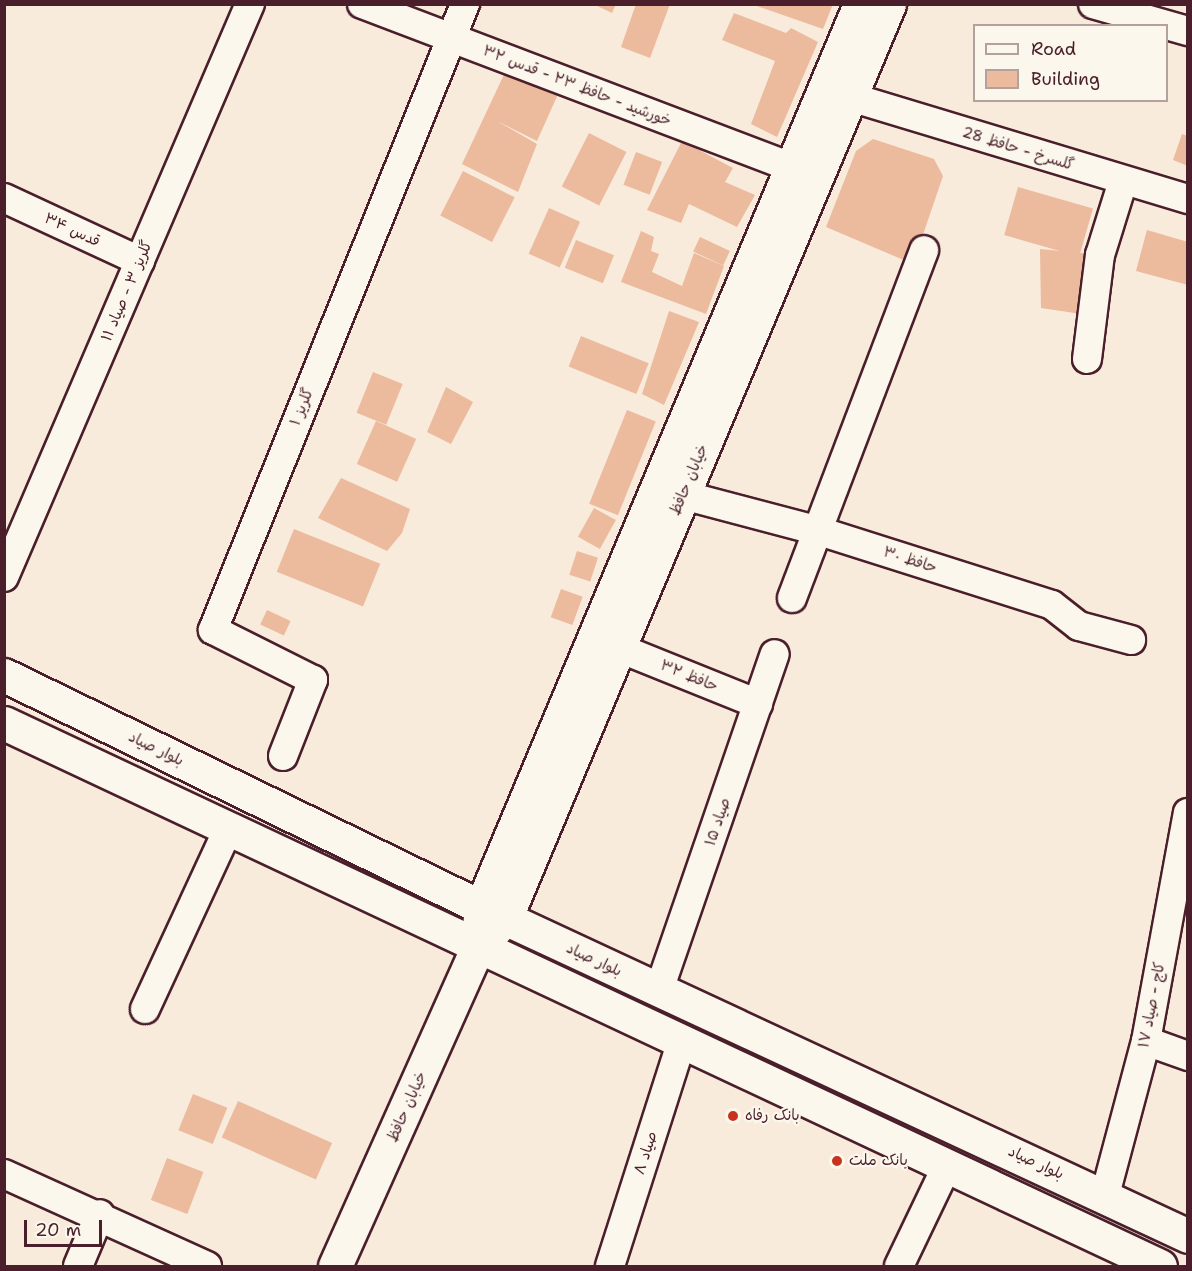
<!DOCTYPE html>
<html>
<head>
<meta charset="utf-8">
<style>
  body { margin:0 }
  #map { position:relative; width:1192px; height:1271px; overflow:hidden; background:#f8ebdc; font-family:"Shantell Sans","Playpen Sans Arabic",sans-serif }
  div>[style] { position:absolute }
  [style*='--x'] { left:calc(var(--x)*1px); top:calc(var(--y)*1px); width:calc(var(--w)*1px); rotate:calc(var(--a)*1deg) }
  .building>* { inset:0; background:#ecba9d; transform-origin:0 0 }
  .roads { filter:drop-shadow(2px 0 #4a1f2b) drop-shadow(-2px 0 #4a1f2b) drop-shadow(0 2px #4a1f2b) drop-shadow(0 -2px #4a1f2b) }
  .street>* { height:28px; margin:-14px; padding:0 14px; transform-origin:14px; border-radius:14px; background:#fbf7ec }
  .secondary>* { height:33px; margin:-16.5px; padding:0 16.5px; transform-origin:16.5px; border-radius:16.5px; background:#fbf7ec }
  .dots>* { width:16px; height:16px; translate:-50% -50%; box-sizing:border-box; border:3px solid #fbf7ec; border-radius:50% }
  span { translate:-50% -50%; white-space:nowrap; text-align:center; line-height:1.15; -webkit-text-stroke:4.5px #fbf7ec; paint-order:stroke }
  .street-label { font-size:15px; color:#4a1f2b }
  .poi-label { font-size:15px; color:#4a1f2b }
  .left { translate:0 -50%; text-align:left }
  .frame { position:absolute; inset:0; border:6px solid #4a1f2b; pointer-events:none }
  .legend { position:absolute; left:973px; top:24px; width:195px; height:78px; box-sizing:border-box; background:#fbf7ec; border:2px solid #b4a19f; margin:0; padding:8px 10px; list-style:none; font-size:18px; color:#4a1f2b }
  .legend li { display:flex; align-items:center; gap:12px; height:30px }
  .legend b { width:30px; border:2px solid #b4a19f }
  .scale { position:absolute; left:24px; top:1220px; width:78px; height:27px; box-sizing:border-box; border:3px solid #4a1f2b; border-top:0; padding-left:8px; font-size:18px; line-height:21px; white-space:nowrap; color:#4a1f2b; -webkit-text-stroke:4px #fbf7ec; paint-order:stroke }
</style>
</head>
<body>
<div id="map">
  <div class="building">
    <div style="clip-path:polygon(593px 4px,616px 4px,612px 13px)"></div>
    <div style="clip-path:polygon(636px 4px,670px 4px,650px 58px,621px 47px)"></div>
    <div style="clip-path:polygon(751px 4px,833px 4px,823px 29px)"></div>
    <div style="clip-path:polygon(734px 13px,786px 33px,791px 28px,818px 42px,777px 137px,751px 124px,775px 61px,722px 40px)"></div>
    <div style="clip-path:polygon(508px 66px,559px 92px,537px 141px,497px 121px,537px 144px,518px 192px,462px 164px)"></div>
    <div style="left:589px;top:133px;width:42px;height:60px;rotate:27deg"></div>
    <div style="clip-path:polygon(1182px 134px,1188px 136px,1188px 166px,1173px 160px)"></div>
    <div style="clip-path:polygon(873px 139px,934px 159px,943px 176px,913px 264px,826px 227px,856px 151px)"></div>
    <div style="clip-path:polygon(682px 141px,733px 168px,725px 182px,755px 195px,737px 227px,689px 204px,681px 223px,647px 210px)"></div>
    <div style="left:636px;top:152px;width:28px;height:35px;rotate:21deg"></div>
    <div style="left:463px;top:171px;width:58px;height:50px;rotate:27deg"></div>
    <div style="left:1018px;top:187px;width:78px;height:50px;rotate:16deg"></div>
    <div style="left:549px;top:208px;width:34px;height:50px;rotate:24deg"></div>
    <div style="clip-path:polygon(1147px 230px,1188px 242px,1188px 285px,1136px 271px)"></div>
    <div style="clip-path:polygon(641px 231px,654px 237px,651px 251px,659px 254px,652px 272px,682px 286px,694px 253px,724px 266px,706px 314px,621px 282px)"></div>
    <div style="left:700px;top:237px;width:33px;height:16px;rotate:25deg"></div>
    <div style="left:576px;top:240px;width:41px;height:30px;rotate:22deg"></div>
    <div style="clip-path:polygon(1040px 249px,1093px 254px,1088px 315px,1041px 308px)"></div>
    <div style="clip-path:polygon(669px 311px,699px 322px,664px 405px,642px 394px)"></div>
    <div style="left:581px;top:336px;width:73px;height:33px;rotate:22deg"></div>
    <div style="left:373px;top:372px;width:32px;height:44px;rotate:22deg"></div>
    <div style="clip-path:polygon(446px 387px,473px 402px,451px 444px,427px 432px)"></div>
    <div style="left:627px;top:410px;width:31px;height:101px;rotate:22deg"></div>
    <div style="left:376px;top:421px;width:44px;height:47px;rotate:24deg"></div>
    <div style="clip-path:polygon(341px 478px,410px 509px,402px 533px,387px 551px,318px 518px)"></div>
    <div style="left:594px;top:508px;width:25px;height:33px;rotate:29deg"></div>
    <div style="left:294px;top:529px;width:93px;height:46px;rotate:22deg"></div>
    <div style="left:577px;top:551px;width:22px;height:25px;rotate:18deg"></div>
    <div style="left:561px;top:589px;width:23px;height:30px;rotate:20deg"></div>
    <div style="left:267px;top:610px;width:26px;height:16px;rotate:25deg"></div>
    <div style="left:193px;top:1094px;width:37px;height:39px;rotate:22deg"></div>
    <div style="left:238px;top:1101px;width:103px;height:40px;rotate:24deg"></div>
    <div style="left:167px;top:1158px;width:39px;height:45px;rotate:21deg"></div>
  </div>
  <div class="roads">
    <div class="street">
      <div style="--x:362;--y:4;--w:460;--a:20.8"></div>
      <div style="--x:1093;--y:4;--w:99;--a:15.9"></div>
      <div style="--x:850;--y:97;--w:353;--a:16.8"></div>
      <div style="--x:4;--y:198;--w:150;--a:24.9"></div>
      <div style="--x:1087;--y:359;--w:105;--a:-82.9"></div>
      <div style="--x:1100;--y:255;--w:77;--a:-72.7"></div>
      <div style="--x:683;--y:495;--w:141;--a:14.8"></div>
      <div style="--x:819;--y:531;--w:244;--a:17.6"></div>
      <div style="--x:1052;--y:605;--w:34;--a:38"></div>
      <div style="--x:1079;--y:626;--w:54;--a:15.1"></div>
      <div style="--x:4;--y:577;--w:624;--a:-66.77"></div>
      <div style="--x:792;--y:598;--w:372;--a:-69.2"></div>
      <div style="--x:619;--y:648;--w:150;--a:21.9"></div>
      <div style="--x:283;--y:756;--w:82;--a:-68.5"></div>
      <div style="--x:313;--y:680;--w:112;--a:-153.4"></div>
      <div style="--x:213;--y:630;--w:675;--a:-68.07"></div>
      <div style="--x:659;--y:990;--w:355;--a:-71"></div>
      <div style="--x:145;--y:1009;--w:198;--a:-65.2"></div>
      <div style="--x:1146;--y:1041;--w:45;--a:19.7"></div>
      <div style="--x:4;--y:1174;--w:223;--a:24.4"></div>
      <div style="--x:1105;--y:1195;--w:159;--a:-75.1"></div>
      <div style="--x:1146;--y:1041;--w:232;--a:-79.6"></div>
      <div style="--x:78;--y:1266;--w:56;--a:-67.1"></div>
      <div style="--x:610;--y:1266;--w:237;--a:-72.3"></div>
      <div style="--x:899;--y:1266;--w:111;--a:-64.4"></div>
    </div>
    <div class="secondary">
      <div style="--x:4;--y:675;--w:530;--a:25.94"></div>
      <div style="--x:481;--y:907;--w:780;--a:24.95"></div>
      <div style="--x:4;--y:723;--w:1277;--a:25.16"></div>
      <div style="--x:479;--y:928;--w:21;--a:-85"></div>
      <div style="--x:481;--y:907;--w:979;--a:-67.23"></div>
      <div style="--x:335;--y:1266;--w:350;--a:-65.9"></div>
      <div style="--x:478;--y:947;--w:39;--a:-46"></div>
      <div style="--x:505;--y:919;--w:992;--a:-67.23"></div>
    </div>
  </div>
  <div class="dots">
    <div style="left:733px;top:1116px;background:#c8321e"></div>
    <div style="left:837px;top:1161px;background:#c8321e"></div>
  </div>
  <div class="street-label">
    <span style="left:577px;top:86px;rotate:21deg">خورشید - حافظ ۲۳ - قدس ۳۲</span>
    <span style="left:1018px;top:149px;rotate:17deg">گلسرخ - حافظ 28</span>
    <span style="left:72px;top:230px;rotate:25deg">قدس ۳۴</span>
    <span style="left:127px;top:291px;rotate:-67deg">گلریز ۳ - صیاد ۱۱</span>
    <span style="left:302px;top:407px;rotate:-68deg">گلریز ۱</span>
    <span style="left:689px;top:480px;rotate:-67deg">خیابان حافظ</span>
    <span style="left:910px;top:560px;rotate:18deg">حافظ ۳۰</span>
    <span style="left:689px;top:676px;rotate:22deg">حافظ ۳۲</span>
    <span style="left:156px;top:749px;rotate:26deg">بلوار صیاد</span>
    <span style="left:718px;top:822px;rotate:-71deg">صیاد ۱۵</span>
    <span style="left:594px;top:960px;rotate:25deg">بلوار صیاد</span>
    <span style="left:1152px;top:1005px;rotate:-79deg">کاج - صیاد ۱۷</span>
    <span style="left:407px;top:1107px;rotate:-66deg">خیابان حافظ</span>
    <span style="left:646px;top:1153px;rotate:-72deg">صیاد ۸</span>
    <span style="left:1036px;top:1163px;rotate:25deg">بلوار صیاد</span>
  </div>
  <div class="poi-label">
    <span class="left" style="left:745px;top:1116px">بانک رفاه</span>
    <span class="left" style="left:849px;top:1161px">بانک ملت</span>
  </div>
  <div class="frame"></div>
  <ul class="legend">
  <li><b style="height:8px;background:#fbf7ec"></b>Road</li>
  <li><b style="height:16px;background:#ecba9d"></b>Building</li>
  </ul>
  <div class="scale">20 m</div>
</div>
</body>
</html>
